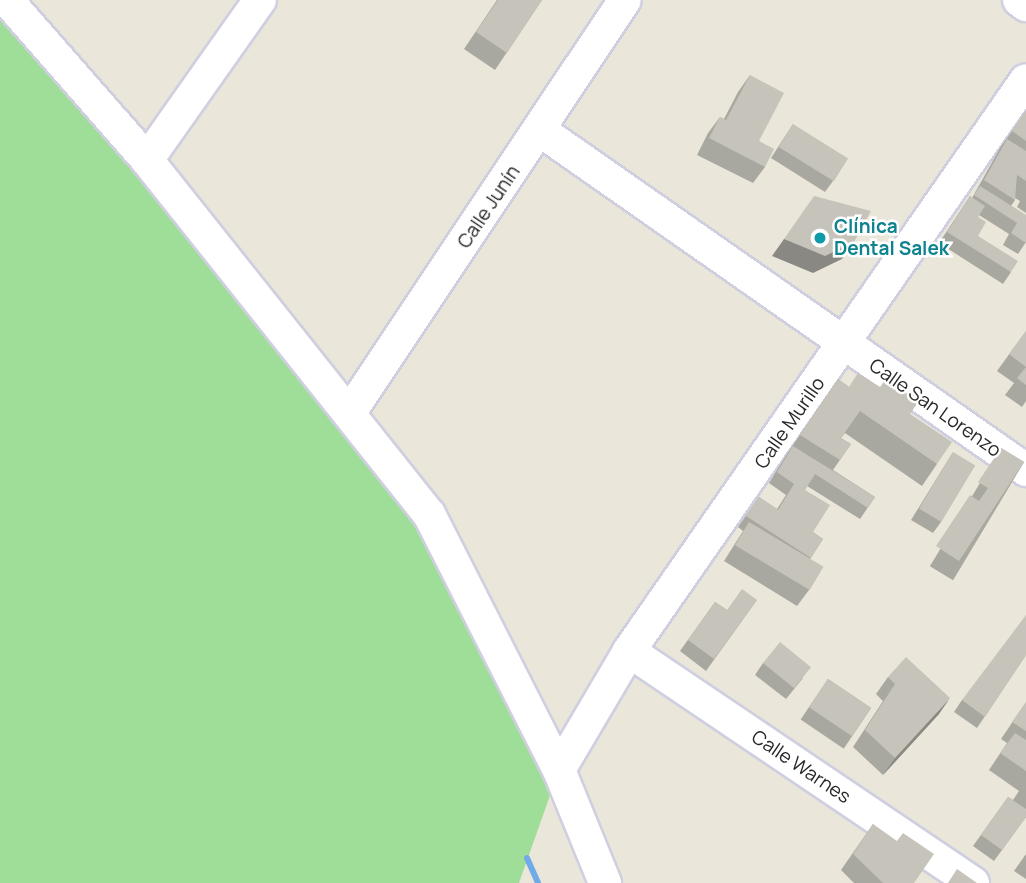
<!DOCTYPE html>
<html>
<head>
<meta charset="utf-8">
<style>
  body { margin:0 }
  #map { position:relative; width:1026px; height:883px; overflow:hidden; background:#eae7da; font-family:Manrope,sans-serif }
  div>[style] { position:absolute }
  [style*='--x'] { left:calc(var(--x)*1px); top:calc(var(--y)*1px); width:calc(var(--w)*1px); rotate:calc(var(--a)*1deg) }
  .green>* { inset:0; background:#9fde98 }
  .stream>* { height:6px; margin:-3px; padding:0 3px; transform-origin:3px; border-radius:3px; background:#71aae8 }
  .roads { filter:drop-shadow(2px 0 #d0cfe0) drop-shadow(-2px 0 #d0cfe0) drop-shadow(0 2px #d0cfe0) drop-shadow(0 -2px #d0cfe0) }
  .minor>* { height:32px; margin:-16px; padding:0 16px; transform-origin:16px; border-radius:16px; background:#fff }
  .wall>* { inset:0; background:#a9a8a0; transform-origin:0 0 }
  .shaded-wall>* { inset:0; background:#8a8882 }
  .building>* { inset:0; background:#c5c3ba; transform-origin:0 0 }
  .dots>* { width:19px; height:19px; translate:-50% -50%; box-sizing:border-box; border:4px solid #fff; border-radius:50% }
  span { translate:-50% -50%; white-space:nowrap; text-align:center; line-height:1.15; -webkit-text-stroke:5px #fff; paint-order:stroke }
  .street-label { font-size:19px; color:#282828 }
  .culture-label { font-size:19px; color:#0d838f; font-weight:700 }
  .left { translate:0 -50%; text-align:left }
</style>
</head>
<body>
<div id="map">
  <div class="green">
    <div style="clip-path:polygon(0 0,429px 514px,559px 770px,519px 883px,0 883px)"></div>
  </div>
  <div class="stream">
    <div style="--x:527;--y:858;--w:27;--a:66"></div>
  </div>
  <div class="roads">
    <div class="minor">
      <div style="--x:7;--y:0;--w:213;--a:48.8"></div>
      <div style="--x:147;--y:160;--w:453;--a:51.5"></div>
      <div style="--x:429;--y:514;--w:287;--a:63.1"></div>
      <div style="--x:559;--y:770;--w:122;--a:67.8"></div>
      <div style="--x:1019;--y:0;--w:9;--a:36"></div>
      <div style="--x:541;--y:131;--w:592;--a:34.95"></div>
      <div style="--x:147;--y:160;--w:196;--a:-54.8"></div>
      <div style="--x:350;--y:412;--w:495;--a:-56.3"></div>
      <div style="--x:629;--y:651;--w:415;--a:34"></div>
      <div style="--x:559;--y:770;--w:138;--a:-59.5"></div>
      <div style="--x:629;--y:651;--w:695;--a:-55.19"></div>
    </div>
  </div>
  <div class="wall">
    <div style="clip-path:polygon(497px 0,542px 0,495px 70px,464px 49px)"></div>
    <div style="clip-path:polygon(750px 75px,759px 141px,765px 167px,753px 183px,697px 155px,708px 133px,720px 117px,724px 119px,738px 92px)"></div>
    <div style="clip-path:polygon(1026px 111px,1026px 213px,1017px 207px,1020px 201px,1015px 198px,1015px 200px,1011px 206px,1026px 242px,1018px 254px,1003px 245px,1009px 234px,979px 215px,978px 217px,978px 236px,1011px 272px,1003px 284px,939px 243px,970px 196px,972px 198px,1000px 148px)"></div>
    <div style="clip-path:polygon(793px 124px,833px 181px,825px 192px,771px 158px)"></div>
    <div style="clip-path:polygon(1026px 331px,1026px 401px,1022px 407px,1005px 395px,1014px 383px,997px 371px)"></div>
    <div style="clip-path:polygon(838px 379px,849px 387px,910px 414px,937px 464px,922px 486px,845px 433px,841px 438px,851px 444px,833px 470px,875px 497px,860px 519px,807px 486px,805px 490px,813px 532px,823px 539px,810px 559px,809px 590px,797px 606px,724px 561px,743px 531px,738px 527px,759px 497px,777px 509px,786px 495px,769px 483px,785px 457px)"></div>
    <div style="left:1001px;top:448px;width:27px;height:138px;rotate:31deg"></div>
    <div style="clip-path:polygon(953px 452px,941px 522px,933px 533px,911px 520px)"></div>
    <div style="clip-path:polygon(757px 600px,706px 671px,680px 651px,715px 602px,727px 610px)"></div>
    <div style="clip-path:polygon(1026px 655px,977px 728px,954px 712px,962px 700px)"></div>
    <div style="clip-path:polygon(763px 663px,803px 678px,786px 699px,755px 675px)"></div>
    <div style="clip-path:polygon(888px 677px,939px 714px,883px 775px,853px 747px,883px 701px,876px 694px)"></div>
    <div style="left:828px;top:679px;width:52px;height:49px;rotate:34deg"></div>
    <div style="clip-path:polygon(1026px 702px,1026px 817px,994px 861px,973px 846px,1008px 797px,1013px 800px,1019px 791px,989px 770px,1007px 743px,1001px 739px)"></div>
    <div style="clip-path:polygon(873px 824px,914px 883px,854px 883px,841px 870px)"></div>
    <div style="clip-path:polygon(1026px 854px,1026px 879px,1014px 871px)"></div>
  </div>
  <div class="shaded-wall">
    <div style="clip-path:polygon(784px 239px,854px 242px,842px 259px,813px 273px,772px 256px)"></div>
    <div style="clip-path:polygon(950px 698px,939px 714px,883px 775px,895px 758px)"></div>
  </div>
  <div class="building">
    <div style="clip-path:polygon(498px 0,542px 0,507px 53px,476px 32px)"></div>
    <div style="clip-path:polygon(750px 75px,784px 93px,759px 141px,774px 149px,765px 167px,709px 138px,720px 117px,726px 120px)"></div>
    <div style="clip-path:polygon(1026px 111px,1026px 141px,1012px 131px)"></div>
    <div style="left:793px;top:124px;width:65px;height:27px;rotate:32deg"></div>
    <div style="clip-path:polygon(1007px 139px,1026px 151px,1026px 181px,1017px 175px,1015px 200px,984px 180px)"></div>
    <div style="clip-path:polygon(980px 186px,1026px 215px,1026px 243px,1011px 233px,1017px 223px,974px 195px)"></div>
    <div style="clip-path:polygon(814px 196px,871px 211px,854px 242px,825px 256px,784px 239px)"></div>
    <div style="clip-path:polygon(970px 196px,985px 206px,978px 217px,986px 222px,978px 236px,1018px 261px,1011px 272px,947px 232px)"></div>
    <div style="clip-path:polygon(1026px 331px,1026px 385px,1017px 378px,1026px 367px,1009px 354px)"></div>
    <div style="clip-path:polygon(858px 373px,880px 387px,888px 376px,921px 398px,910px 414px,952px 442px,937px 464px,860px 411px,841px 438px,851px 444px,840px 460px,800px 435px,838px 379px,849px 387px)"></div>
    <div style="clip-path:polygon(793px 446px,875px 497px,868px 508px,815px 474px,805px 490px,830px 505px,813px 532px,823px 539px,811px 558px,746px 516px,759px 497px,778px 510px,794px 484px,777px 472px)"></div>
    <div style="clip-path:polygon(1001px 448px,1024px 462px,959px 561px,936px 546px,970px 495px,979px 501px,988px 488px,978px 482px)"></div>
    <div style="left:953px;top:452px;width:26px;height:66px;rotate:31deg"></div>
    <div style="left:749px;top:522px;width:87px;height:27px;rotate:31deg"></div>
    <div style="clip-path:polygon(742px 589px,757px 600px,714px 659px,688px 640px,715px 602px,727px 610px)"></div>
    <div style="clip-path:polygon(1026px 615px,1026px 655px,985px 717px,962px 700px)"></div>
    <div style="left:780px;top:642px;width:40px;height:27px;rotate:39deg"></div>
    <div style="clip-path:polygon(906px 657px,950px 698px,895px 758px,865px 730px,895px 684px,888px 677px)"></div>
    <div style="left:828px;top:679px;width:52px;height:34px;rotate:34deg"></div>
    <div style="clip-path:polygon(1026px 702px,1026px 731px,1012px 722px)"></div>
    <div style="clip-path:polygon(1015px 733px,1026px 740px,1026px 771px,1000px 753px)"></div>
    <div style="clip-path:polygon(1008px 797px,1026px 809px,1026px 817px,1002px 850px,981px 835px)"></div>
    <div style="clip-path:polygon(873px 824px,897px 841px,903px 833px,934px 854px,914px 883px,883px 883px,853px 854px)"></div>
    <div style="clip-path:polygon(957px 869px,977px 883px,948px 883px)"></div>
  </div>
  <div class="dots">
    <div style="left:820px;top:238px;background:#0f9aa8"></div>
  </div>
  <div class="street-label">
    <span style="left:489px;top:207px;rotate:-56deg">Calle Junín</span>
    <span style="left:935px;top:408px;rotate:35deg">Calle San Lorenzo</span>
    <span style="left:790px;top:423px;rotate:-55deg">Calle Murillo</span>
    <span style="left:801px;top:767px;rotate:34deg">Calle Warnes</span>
  </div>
  <div class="culture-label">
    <span class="left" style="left:834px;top:238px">Clínica<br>Dental Salek</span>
  </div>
</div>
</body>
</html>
